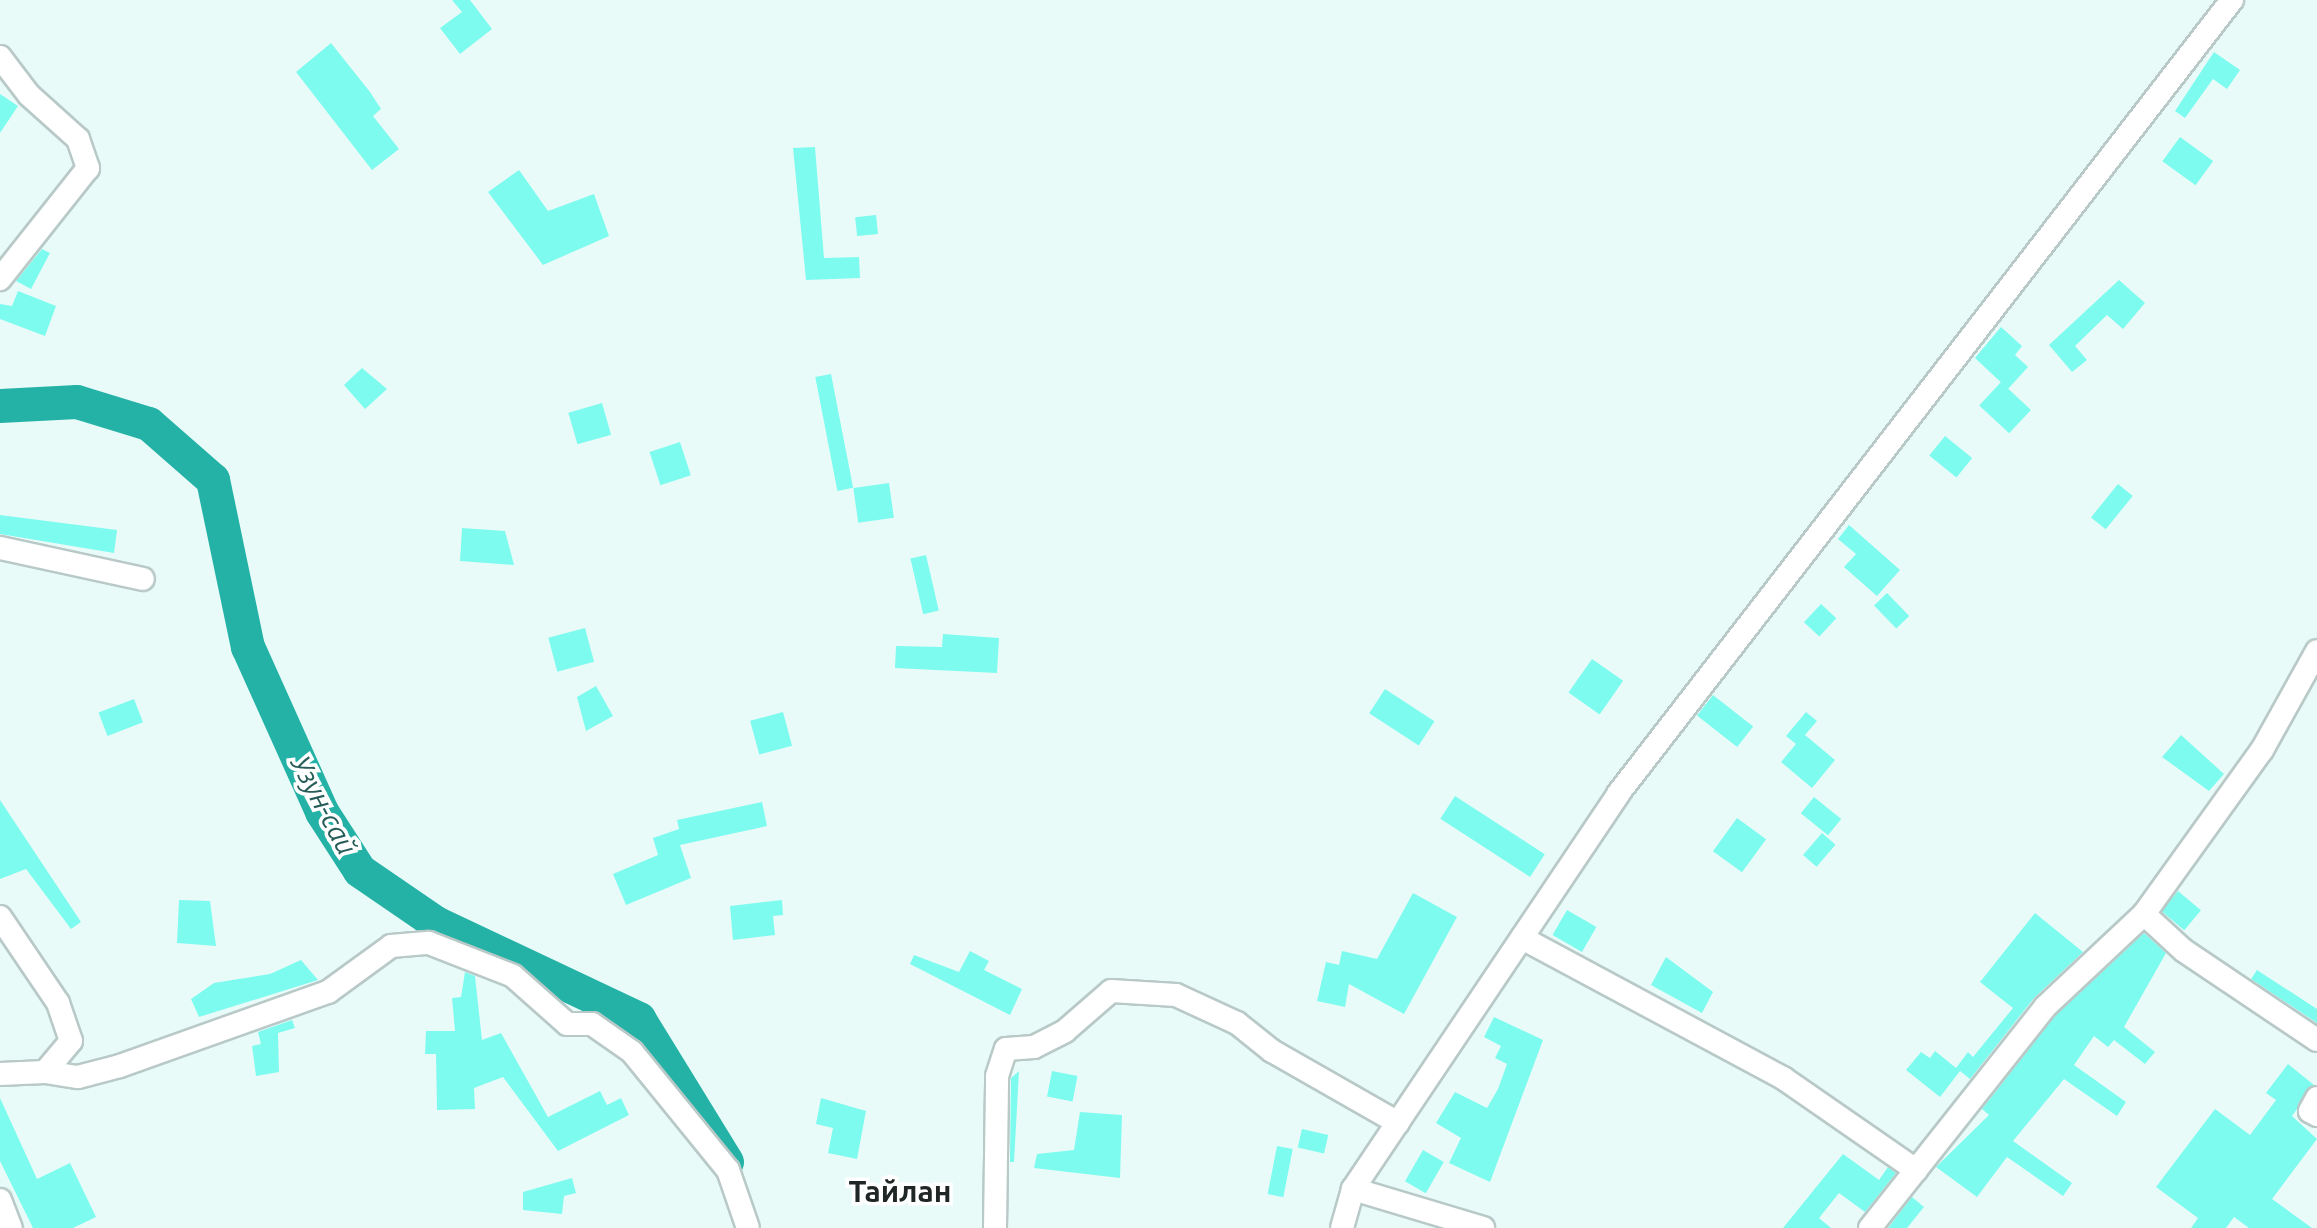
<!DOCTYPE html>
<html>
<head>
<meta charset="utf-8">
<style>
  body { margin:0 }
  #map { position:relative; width:2317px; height:1228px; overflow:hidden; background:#e9fbf9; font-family:Ubuntu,sans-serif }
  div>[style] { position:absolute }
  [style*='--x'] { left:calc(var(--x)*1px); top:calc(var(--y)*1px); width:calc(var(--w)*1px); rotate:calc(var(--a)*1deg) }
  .river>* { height:34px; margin:-17px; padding:0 17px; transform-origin:17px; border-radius:17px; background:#24b2a7 }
  .building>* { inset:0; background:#7efbef; transform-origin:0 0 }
  .roads { filter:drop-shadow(2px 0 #b8c9c7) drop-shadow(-2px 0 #b8c9c7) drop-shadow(0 2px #b8c9c7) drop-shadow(0 -2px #b8c9c7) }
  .minor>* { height:22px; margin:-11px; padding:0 11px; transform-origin:11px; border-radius:11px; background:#fff }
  span { translate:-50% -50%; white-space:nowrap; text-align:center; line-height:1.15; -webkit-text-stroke:7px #fff; paint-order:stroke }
  .water-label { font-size:28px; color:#275d58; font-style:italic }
  .quarter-label { font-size:30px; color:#202626; font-weight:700 }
</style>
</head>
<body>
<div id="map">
  <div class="river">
    <div style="--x:0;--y:406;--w:77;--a:-3"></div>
    <div style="--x:77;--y:402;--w:75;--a:17"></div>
    <div style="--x:149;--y:424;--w:85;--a:41.2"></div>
    <div style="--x:213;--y:480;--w:171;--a:78.2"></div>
    <div style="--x:248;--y:647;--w:181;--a:65.8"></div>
    <div style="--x:322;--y:812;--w:70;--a:57.2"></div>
    <div style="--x:360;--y:871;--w:92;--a:34.4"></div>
    <div style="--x:436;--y:923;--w:225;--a:25.3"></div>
    <div style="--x:639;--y:1019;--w:168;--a:58.4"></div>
  </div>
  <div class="building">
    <div style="clip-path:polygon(452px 0,470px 0,492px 29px,460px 54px,440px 28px,462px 12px)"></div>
    <div style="clip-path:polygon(331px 43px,370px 92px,381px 109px,373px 116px,399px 149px,372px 170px,296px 72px)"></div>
    <div style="clip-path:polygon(2214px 52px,2240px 70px,2227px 89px,2213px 79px,2185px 118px,2175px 111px)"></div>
    <div style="clip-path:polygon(0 94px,18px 106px,0 133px)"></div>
    <div style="left:2180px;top:137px;width:41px;height:30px;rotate:36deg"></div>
    <div style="clip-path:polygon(815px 147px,824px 258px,859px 257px,860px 278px,806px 280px,793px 148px)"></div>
    <div style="clip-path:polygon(519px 170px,548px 211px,594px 194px,609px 236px,543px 265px,488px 192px)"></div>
    <div style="left:876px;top:215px;width:19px;height:21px;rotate:84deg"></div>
    <div style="clip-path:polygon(42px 249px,50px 253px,31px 289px,16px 281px)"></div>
    <div style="clip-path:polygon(2119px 280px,2145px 303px,2123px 329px,2107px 315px,2075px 346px,2087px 360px,2072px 372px,2049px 345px)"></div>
    <div style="clip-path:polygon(18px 291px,56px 306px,45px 336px,0 319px,0 304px,12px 306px)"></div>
    <div style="clip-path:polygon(2001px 327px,2022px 346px,2015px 355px,2028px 367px,2008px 389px,1975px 358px)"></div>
    <div style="clip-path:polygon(362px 368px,387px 389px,365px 409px,344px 385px)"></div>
    <div style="left:831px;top:374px;width:116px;height:16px;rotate:79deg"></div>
    <div style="left:2001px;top:382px;width:41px;height:32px;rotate:43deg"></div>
    <div style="left:602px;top:403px;width:33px;height:35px;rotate:74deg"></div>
    <div style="left:1945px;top:436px;width:35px;height:25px;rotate:39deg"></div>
    <div style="left:680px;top:442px;width:35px;height:32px;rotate:72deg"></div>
    <div style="left:889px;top:483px;width:35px;height:36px;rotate:82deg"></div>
    <div style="left:2118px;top:484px;width:19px;height:43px;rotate:39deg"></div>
    <div style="clip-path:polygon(0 515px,117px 530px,114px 553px,0 534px)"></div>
    <div style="clip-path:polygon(1849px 525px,1900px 570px,1877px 596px,1844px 567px,1856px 554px,1838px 539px)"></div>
    <div style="clip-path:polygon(462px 528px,505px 531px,514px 565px,460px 561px)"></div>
    <div style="left:926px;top:555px;width:57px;height:16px;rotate:77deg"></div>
    <div style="left:1887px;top:593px;width:32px;height:18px;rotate:46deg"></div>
    <div style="left:1821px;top:604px;width:21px;height:25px;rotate:43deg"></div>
    <div style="left:585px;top:628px;width:35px;height:38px;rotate:75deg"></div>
    <div style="clip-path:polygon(943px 634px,999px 638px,997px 673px,895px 668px,896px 646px,942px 647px)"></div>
    <div style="left:1592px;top:659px;width:38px;height:41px;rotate:35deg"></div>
    <div style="clip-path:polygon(596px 686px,613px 716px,586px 731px,577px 697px)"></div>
    <div style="left:1385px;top:689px;width:59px;height:29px;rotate:33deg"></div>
    <div style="left:1713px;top:695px;width:51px;height:26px;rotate:38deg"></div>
    <div style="left:134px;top:699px;width:25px;height:38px;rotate:69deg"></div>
    <div style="left:783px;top:712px;width:35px;height:34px;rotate:75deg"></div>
    <div style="clip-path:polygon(1806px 712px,1817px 721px,1805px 735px,1835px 760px,1812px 788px,1781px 762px,1796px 744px,1786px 736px)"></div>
    <div style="clip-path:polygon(2181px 735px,2224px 774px,2209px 791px,2162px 757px)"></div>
    <div style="left:1455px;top:796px;width:107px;height:27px;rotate:33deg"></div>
    <div style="left:1814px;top:797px;width:35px;height:21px;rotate:39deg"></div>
    <div style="clip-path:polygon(0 800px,81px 922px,71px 929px,26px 869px,0 879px)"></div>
    <div style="clip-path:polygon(762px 802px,767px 826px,680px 845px,691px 878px,626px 905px,613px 874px,658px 855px,653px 838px,679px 829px,677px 820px)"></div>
    <div style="left:1737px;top:818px;width:36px;height:41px;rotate:36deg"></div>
    <div style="left:1822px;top:833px;width:18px;height:29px;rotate:41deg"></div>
    <div style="left:2178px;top:891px;width:30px;height:26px;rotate:40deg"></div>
    <div style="clip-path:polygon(1413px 893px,1457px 917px,1404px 1014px,1349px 984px,1345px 1007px,1317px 1001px,1326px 962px,1339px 965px,1342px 951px,1377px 959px)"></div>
    <div style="clip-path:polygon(179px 900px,210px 901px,216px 946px,177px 943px)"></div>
    <div style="clip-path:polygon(782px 900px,783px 915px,773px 916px,775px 935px,733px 940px,730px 906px)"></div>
    <div style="left:1567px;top:910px;width:34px;height:29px;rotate:30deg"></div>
    <div style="clip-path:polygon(2035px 913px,2083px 952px,2034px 998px,1970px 1079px,1960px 1071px,1940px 1097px,1906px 1070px,1921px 1052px,1930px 1058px,1935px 1051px,1956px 1068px,1968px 1052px,1973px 1057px,2013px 1008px,1980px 982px)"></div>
    <div style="clip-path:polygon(2144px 933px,2166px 953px,2124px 1027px,2155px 1052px,2145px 1064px,2114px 1040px,2108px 1047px,2094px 1036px,2074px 1065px,2126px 1102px,2117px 1116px,2064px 1079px,2013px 1141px,2072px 1183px,2063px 1196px,2007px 1157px,1977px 1197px,1936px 1167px,1989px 1115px,1982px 1109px,2055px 1016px)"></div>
    <div style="clip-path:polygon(970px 951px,989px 961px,984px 970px,1022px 989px,1010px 1015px,910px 964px,914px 955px,959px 972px)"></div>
    <div style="clip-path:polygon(1666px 957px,1713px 992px,1702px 1013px,1651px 985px)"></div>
    <div style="clip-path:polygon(301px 960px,318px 980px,199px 1017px,191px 999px,214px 983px,270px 974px)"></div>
    <div style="clip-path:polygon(2257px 970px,2317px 1009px,2317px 1023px,2251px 979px)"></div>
    <div style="clip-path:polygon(465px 972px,475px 976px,482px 1040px,501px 1033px,548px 1117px,600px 1091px,607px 1105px,621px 1098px,629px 1115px,558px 1151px,503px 1077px,474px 1088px,475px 1109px,437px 1110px,436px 1054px,425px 1054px,426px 1031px,455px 1031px,452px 998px,461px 997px)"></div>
    <div style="clip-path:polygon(1494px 1017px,1543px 1040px,1490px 1182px,1449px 1163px,1461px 1138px,1436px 1123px,1455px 1092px,1487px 1108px,1498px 1089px,1507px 1064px,1495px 1058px,1501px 1046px,1484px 1037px)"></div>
    <div style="clip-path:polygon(292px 1020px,295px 1028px,278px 1033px,279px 1072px,256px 1076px,252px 1046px,261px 1044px,258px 1032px)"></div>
    <div style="clip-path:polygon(2288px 1064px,2314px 1085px,2292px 1116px,2317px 1139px,2272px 1199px,2312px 1228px,2249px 1228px,2234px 1217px,2226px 1228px,2191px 1228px,2198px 1218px,2156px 1187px,2215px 1109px,2250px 1135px,2276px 1100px,2266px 1093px)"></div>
    <div style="clip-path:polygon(1019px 1071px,1014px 1162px,1010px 1162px,1011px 1078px)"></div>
    <div style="left:1052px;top:1071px;width:26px;height:26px;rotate:11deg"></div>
    <div style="clip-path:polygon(0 1098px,37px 1179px,70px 1163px,96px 1217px,73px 1228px,33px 1228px,0 1161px)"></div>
    <div style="clip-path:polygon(821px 1098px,866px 1111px,857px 1159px,828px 1153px,833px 1128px,816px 1124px)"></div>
    <div style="clip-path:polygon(1080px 1112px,1122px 1115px,1120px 1178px,1034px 1168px,1037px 1154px,1074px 1150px)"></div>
    <div style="left:1302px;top:1129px;width:27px;height:19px;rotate:13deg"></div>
    <div style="left:1277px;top:1146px;width:16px;height:49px;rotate:11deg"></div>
    <div style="left:1423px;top:1150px;width:24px;height:36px;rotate:30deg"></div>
    <div style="clip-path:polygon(1843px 1154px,1879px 1180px,1888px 1167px,1896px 1173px,1865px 1212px,1839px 1193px,1819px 1218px,1831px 1228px,1783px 1228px)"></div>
    <div style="clip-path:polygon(572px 1178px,576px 1193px,564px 1196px,562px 1214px,523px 1210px,523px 1192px)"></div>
    <div style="clip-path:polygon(1912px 1197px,1924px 1207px,1907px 1228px,1888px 1228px)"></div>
  </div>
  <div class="roads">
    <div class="minor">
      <div style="--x:0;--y:57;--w:48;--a:52.7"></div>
      <div style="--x:29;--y:95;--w:66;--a:41.9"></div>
      <div style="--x:78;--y:139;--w:31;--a:71"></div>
      <div style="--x:88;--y:168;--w:142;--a:128.4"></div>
      <div style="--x:0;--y:548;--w:146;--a:12.2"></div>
      <div style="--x:2144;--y:914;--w:53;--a:42.7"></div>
      <div style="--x:2183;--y:950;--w:161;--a:33.9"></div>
      <div style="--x:0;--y:917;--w:104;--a:56"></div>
      <div style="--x:58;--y:1003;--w:40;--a:71.1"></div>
      <div style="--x:71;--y:1041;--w:40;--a:130"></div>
      <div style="--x:45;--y:1072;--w:45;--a:177.5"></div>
      <div style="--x:1522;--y:938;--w:296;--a:28.2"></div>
      <div style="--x:1783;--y:1078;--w:162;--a:34.7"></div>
      <div style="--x:45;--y:1072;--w:33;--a:9"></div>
      <div style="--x:78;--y:1077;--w:43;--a:-14.7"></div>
      <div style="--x:120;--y:1066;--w:221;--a:-19.6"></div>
      <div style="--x:328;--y:992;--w:78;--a:-36.1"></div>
      <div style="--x:391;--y:946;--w:38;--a:-5"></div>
      <div style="--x:429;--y:943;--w:90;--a:21.4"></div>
      <div style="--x:513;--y:976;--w:72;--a:41.6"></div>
      <div style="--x:567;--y:1024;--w:25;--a:0"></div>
      <div style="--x:592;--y:1024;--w:49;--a:35"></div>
      <div style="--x:632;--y:1052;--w:152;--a:50.9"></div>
      <div style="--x:728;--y:1170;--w:61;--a:71"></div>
      <div style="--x:2317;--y:1098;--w:15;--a:118"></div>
      <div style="--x:2310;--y:1111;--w:8;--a:30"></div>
      <div style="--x:1353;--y:1189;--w:136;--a:16.7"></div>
      <div style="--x:0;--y:1200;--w:30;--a:69"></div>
      <div style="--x:995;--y:1228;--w:152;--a:-89.2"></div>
      <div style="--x:997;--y:1076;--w:28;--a:-72"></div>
      <div style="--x:1006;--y:1049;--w:28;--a:-4"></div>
      <div style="--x:1034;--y:1047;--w:35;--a:-27"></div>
      <div style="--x:1065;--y:1031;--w:61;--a:-41"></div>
      <div style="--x:1111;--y:991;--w:65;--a:3.5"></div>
      <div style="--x:1176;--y:995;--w:67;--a:24.7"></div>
      <div style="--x:1237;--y:1023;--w:45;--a:38.7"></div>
      <div style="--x:1272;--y:1051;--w:145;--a:29.7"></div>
      <div style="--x:1342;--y:1228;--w:41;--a:-74.2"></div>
      <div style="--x:1353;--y:1189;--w:476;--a:-56.1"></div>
      <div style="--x:1618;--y:794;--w:1004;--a:-52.29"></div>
      <div style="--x:1870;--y:1228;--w:282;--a:-51.6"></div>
      <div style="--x:2045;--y:1007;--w:136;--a:-43.2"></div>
      <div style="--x:2144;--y:914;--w:202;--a:-54.3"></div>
      <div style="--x:2262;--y:750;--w:113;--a:-60.9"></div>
    </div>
  </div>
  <div class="water-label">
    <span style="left:324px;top:805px;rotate:62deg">Узун-сай</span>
  </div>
  <div class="quarter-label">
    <span style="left:900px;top:1191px">Тайлан</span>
  </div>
</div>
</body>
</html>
